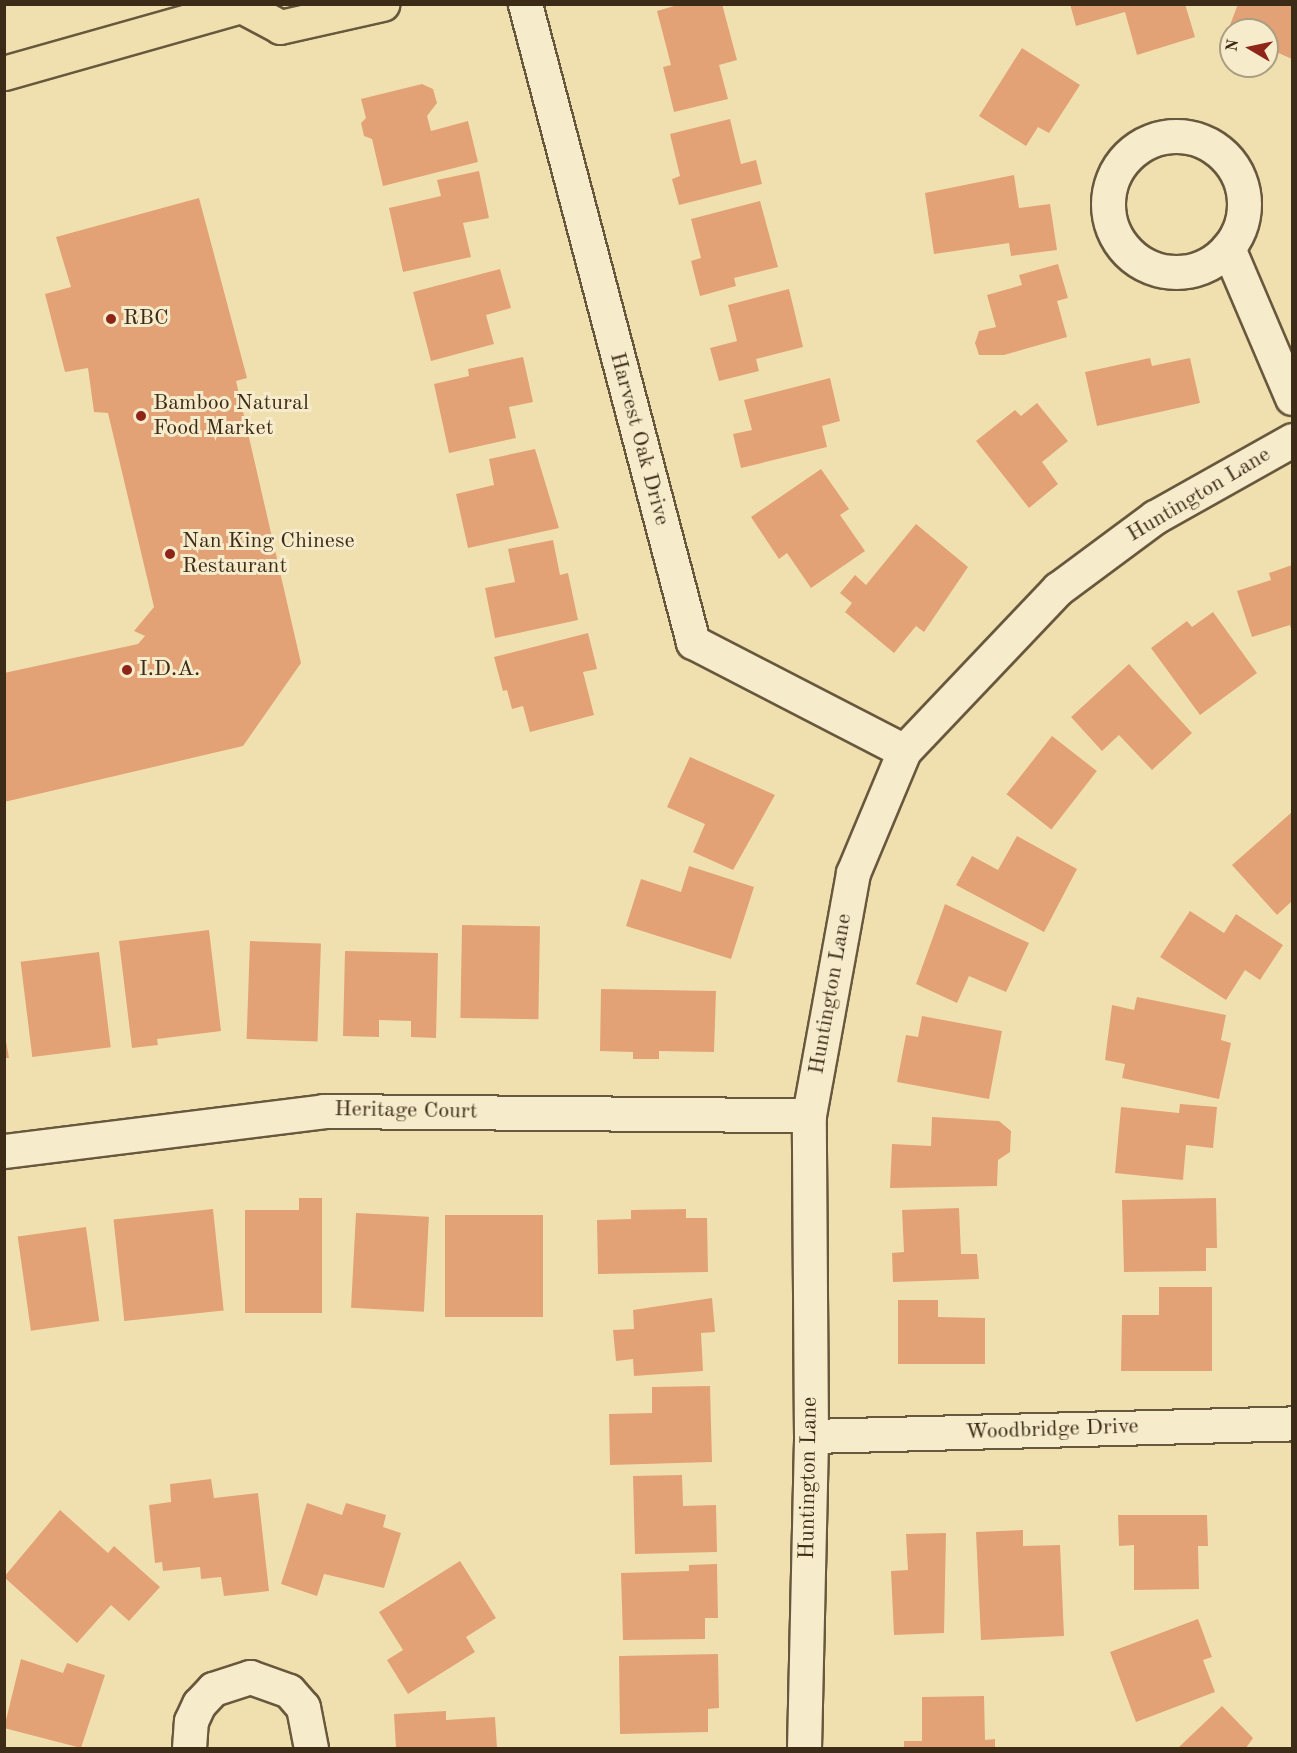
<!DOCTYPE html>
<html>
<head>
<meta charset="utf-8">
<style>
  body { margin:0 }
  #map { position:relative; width:1297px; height:1753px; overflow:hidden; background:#f1e0af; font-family:"Old Standard TT",serif }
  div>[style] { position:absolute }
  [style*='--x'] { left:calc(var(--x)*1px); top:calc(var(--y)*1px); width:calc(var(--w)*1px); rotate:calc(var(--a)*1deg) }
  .building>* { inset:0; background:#e3a275; transform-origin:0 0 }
  .roads { filter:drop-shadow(2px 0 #68583d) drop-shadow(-2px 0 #68583d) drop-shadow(0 2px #68583d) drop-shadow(0 -2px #68583d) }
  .minor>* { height:33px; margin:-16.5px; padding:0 16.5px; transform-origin:16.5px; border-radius:16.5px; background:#f6ebcb }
  .minor>.ring { margin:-16.5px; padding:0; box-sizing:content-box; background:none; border:33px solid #f6ebcb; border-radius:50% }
  .major>* { height:33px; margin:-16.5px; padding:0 16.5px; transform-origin:16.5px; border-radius:16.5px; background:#f1e0af }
  .dots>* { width:16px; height:16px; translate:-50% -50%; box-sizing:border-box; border:3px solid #f6ebcb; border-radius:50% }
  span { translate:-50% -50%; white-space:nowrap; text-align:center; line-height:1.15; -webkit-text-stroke:6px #f6ebcb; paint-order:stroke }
  .poi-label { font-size:22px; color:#3b2b17 }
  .left { translate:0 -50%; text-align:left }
  .street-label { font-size:22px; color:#3b2b17 }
  .frame { position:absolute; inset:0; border:6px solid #3b2b17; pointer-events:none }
  .north { position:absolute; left:1219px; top:18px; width:60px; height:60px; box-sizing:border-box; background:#f6ebcb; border:2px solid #ab9e83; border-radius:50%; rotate:279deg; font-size:16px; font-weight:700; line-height:24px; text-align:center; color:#3b2b17 }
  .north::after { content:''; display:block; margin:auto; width:21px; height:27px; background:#8f2418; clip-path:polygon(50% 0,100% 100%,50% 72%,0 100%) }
</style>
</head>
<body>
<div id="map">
  <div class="building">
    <div style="clip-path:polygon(681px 4px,722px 4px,737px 60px,719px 65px,728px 99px,674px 112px,663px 67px,671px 65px,657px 11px)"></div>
    <div style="clip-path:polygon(1070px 4px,1185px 4px,1195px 37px,1137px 55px,1125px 12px,1076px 26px)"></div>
    <div style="clip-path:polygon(1238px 4px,1292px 4px,1292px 59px,1267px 48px,1267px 30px,1231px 30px,1231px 49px,1222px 46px)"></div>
    <div style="clip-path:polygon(1022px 48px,1080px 85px,1049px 133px,1038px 127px,1026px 146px,979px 116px)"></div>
    <div style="clip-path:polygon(422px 84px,433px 89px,437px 103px,427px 116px,431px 131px,468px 121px,478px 162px,383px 186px,372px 139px,364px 136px,361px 123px,366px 118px,361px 99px)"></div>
    <div style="clip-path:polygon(730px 119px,741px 164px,756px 160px,762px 184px,679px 205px,672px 179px,680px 176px,670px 134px)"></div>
    <div style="clip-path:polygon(479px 171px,489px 218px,463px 223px,471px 257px,403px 272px,389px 208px,441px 196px,437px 180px)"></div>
    <div style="clip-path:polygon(1014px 175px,1019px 208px,1050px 204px,1057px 250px,1011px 256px,1009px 243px,934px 254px,925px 193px)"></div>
    <div style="clip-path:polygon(199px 198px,247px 378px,236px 381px,301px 663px,243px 746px,4px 802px,4px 673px,138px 644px,145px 636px,134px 631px,154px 607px,108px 413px,94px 412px,88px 368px,65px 372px,45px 294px,71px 287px,56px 237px)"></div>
    <div style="clip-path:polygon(760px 201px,778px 267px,734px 278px,736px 286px,700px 296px,691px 261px,701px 258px,691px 219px)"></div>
    <div style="clip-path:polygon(1058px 264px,1068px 298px,1057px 301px,1067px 337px,1004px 355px,979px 355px,975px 343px,979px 331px,996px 327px,987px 295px,1022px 285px,1019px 275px)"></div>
    <div style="clip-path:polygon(500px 269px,511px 308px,486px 315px,494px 344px,431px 361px,413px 292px)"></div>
    <div style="clip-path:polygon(789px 289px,803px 347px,756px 359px,759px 371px,719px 381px,710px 348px,737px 341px,728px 305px)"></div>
    <div style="clip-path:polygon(523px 357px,533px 402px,509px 407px,516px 438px,449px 453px,434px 384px,469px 376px,468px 369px)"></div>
    <div style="clip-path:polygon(1150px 358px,1152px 366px,1190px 358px,1200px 403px,1097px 426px,1085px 372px)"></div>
    <div style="clip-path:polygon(830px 378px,840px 421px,822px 426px,827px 447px,741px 468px,733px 434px,752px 430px,744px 400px)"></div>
    <div style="clip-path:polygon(1037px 403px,1068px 441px,1042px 462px,1058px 484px,1029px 508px,976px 441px,1015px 410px,1021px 416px)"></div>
    <div style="clip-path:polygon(535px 449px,559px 528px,468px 548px,456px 494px,494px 485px,489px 459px)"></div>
    <div style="clip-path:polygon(821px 469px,849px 509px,840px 515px,865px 551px,811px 588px,787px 553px,779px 559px,751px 517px)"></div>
    <div style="clip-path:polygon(916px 524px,968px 567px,924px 632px,916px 626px,894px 653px,845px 612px,852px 603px,840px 593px,855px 575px,866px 585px)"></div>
    <div style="clip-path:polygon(553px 540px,560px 575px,568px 573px,578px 620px,495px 638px,485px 588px,515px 582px,508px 549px)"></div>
    <div style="clip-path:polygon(1292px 565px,1292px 633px,1290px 625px,1252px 637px,1237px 591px,1271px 580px,1269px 573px)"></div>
    <div style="clip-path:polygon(1213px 612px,1257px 673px,1200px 715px,1151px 648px,1187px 621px,1192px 627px)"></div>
    <div style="clip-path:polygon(588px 633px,597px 669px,583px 672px,594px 715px,530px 732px,523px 706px,512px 709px,507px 690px,503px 691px,494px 657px)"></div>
    <div style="clip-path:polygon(1129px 664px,1192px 733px,1152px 770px,1119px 735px,1102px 751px,1071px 717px)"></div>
    <div style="left:1052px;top:736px;width:57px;height:74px;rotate:38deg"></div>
    <div style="clip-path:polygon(690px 757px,775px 795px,733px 870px,693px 852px,705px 824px,667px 807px)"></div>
    <div style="clip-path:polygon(1292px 812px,1292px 901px,1277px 915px,1232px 865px)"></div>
    <div style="clip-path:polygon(1017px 836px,1077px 869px,1044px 932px,956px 885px,972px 856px,998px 870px)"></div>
    <div style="clip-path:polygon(689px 866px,754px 887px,731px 959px,626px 926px,641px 879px,681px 892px)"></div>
    <div style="clip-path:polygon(945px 904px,1029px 943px,1006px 992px,969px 976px,957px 1003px,916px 984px)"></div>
    <div style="clip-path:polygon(1190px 911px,1224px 933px,1236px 914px,1283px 945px,1260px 980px,1245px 970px,1226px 1000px,1160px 957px)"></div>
    <div style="left:462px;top:925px;width:78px;height:93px;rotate:1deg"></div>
    <div style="clip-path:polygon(209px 930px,221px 1031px,157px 1039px,158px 1045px,132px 1048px,119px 941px)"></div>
    <div style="left:250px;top:941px;width:71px;height:98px;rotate:2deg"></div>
    <div style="clip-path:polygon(345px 951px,438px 953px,436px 1038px,411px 1037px,411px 1021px,379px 1020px,379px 1037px,343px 1036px)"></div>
    <div style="left:99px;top:952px;width:96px;height:79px;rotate:83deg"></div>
    <div style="clip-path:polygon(601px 989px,716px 991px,714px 1052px,659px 1051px,659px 1059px,633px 1059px,633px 1052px,600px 1051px)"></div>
    <div style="clip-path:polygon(1137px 997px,1226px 1015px,1221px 1040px,1231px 1043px,1219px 1099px,1122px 1078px,1125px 1064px,1105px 1060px,1112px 1005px,1134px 1010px)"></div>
    <div style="clip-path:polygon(922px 1016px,1002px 1031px,989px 1099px,897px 1082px,906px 1035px,918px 1037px)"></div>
    <div style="clip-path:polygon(4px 1030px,9px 1058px,4px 1058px)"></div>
    <div style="clip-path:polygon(1180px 1104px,1217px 1107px,1213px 1148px,1186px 1145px,1183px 1180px,1115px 1173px,1121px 1107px,1179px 1113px)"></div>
    <div style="clip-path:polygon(932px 1117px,999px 1121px,1011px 1131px,1010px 1152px,998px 1160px,997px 1186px,890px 1188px,892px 1144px,931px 1146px)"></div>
    <div style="clip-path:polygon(299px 1198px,322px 1198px,322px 1313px,245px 1313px,245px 1210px,299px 1210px)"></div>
    <div style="clip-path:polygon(1216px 1198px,1217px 1248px,1206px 1248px,1206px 1271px,1124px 1272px,1122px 1200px)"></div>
    <div style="clip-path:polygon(959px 1208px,961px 1254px,977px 1254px,979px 1279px,893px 1282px,892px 1253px,904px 1252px,902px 1210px)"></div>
    <div style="left:213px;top:1209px;width:102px;height:100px;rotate:84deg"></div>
    <div style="clip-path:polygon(686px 1209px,686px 1218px,707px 1218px,708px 1272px,598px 1274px,597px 1220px,631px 1219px,631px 1210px)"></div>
    <div style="left:356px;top:1213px;width:73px;height:95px;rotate:3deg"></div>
    <div style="left:445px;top:1215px;width:98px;height:102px"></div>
    <div style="left:86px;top:1227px;width:95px;height:69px;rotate:82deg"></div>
    <div style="clip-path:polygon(1159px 1287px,1212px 1287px,1212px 1371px,1121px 1371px,1122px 1315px,1159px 1315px)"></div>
    <div style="clip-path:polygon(712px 1298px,715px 1332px,701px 1333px,703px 1371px,634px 1376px,633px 1359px,616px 1361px,613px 1330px,634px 1329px,633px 1310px)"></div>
    <div style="clip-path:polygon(898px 1300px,938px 1300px,938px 1317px,985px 1318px,985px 1364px,898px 1364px)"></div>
    <div style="clip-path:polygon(710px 1386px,712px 1462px,610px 1465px,609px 1414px,652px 1413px,652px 1387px)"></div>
    <div style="clip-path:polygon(682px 1475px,683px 1506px,716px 1505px,717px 1552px,635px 1554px,633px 1476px)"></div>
    <div style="clip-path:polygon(211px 1479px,214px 1498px,258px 1493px,269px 1591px,224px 1596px,221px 1577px,201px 1579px,200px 1567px,163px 1571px,162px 1562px,155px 1563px,149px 1505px,171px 1502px,170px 1484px)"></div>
    <div style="clip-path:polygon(307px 1503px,342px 1515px,346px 1503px,386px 1515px,383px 1527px,401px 1533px,384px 1588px,324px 1574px,317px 1596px,281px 1584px)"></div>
    <div style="clip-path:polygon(60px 1510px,108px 1553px,114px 1546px,160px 1587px,129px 1621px,111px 1605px,77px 1643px,4px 1577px)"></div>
    <div style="clip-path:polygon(1118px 1515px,1207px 1515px,1208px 1546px,1198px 1546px,1199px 1589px,1134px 1590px,1134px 1545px,1119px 1546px)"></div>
    <div style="clip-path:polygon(1023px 1530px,1023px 1546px,1060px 1545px,1064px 1636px,981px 1640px,976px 1532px)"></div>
    <div style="clip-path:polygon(946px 1533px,944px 1633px,894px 1635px,891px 1571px,908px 1570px,906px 1534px)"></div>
    <div style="clip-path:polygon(460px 1561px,496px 1618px,466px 1637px,475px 1652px,408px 1694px,387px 1660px,403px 1650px,379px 1612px)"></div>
    <div style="clip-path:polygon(717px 1564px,718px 1618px,705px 1618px,705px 1639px,623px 1640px,621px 1573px,689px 1571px,689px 1565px)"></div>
    <div style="clip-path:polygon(1198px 1619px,1212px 1657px,1203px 1660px,1215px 1692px,1136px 1722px,1110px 1652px)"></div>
    <div style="clip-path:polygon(718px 1654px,719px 1708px,708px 1709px,708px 1732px,620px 1734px,619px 1656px)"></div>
    <div style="clip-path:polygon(21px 1659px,63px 1673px,67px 1663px,105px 1675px,81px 1748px,4px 1728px)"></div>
    <div style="clip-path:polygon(984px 1696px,985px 1740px,995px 1739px,995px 1748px,904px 1748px,904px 1741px,922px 1741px,922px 1697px)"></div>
    <div style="clip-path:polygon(1222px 1706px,1253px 1738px,1246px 1748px,1178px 1748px)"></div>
    <div style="clip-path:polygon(446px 1711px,446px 1720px,495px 1717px,497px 1748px,396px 1748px,394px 1714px)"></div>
  </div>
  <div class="roads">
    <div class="minor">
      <div style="--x:525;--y:4;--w:660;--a:75.25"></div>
      <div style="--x:693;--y:642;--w:237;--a:27.3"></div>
      <div class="ring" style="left:1108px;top:136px;width:103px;height:103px"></div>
      <div style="--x:1228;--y:248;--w:163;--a:66.9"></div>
      <div style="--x:4;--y:1151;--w:321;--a:-7.1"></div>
      <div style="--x:323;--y:1111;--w:486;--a:0.5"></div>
      <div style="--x:811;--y:1436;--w:481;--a:-1.5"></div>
      <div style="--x:189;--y:1748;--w:27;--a:-86"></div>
      <div style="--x:191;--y:1721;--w:19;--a:-65"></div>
      <div style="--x:199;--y:1704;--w:21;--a:-47"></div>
      <div style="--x:213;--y:1689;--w:39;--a:-18"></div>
      <div style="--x:250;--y:1677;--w:41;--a:19.7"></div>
      <div style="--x:289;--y:1691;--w:21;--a:49"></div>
      <div style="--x:303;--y:1707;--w:42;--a:79"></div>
      <div style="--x:804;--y:1748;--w:312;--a:-88.7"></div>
      <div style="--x:811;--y:1436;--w:321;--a:-90.4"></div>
      <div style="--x:809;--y:1115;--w:246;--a:-79.7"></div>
      <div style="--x:853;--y:873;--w:132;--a:-67.3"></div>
      <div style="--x:904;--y:751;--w:224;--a:-46.5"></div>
      <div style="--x:1058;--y:589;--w:121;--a:-36.6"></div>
      <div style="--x:1155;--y:517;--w:157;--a:-29.3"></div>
    </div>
    <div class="major">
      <div style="--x:245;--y:8;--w:40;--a:28"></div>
      <div style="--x:280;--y:27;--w:105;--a:-12.7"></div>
      <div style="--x:4;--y:73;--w:254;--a:-15.8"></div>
    </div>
  </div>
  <div class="dots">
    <div style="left:111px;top:319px;background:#8f2418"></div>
    <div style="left:141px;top:416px;background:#8f2418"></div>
    <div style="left:170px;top:554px;background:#8f2418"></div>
    <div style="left:127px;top:670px;background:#8f2418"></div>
  </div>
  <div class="poi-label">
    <span class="left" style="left:123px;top:319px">RBC</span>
    <span class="left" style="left:153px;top:416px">Bamboo Natural<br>Food Market</span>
    <span class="left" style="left:182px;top:554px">Nan King Chinese<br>Restaurant</span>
    <span class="left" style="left:139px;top:670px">I.D.A.</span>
  </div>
  <div class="street-label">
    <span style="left:639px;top:439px;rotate:75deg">Harvest Oak Drive</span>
    <span style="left:1199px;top:495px;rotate:-31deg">Huntington Lane</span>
    <span style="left:831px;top:994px;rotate:-80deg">Huntington Lane</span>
    <span style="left:406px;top:1111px;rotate:1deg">Heritage Court</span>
    <span style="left:1052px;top:1430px;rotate:-2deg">Woodbridge Drive</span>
    <span style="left:809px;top:1478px;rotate:-89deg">Huntington Lane</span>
  </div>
  <div class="frame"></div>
  <div class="north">N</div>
</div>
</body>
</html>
